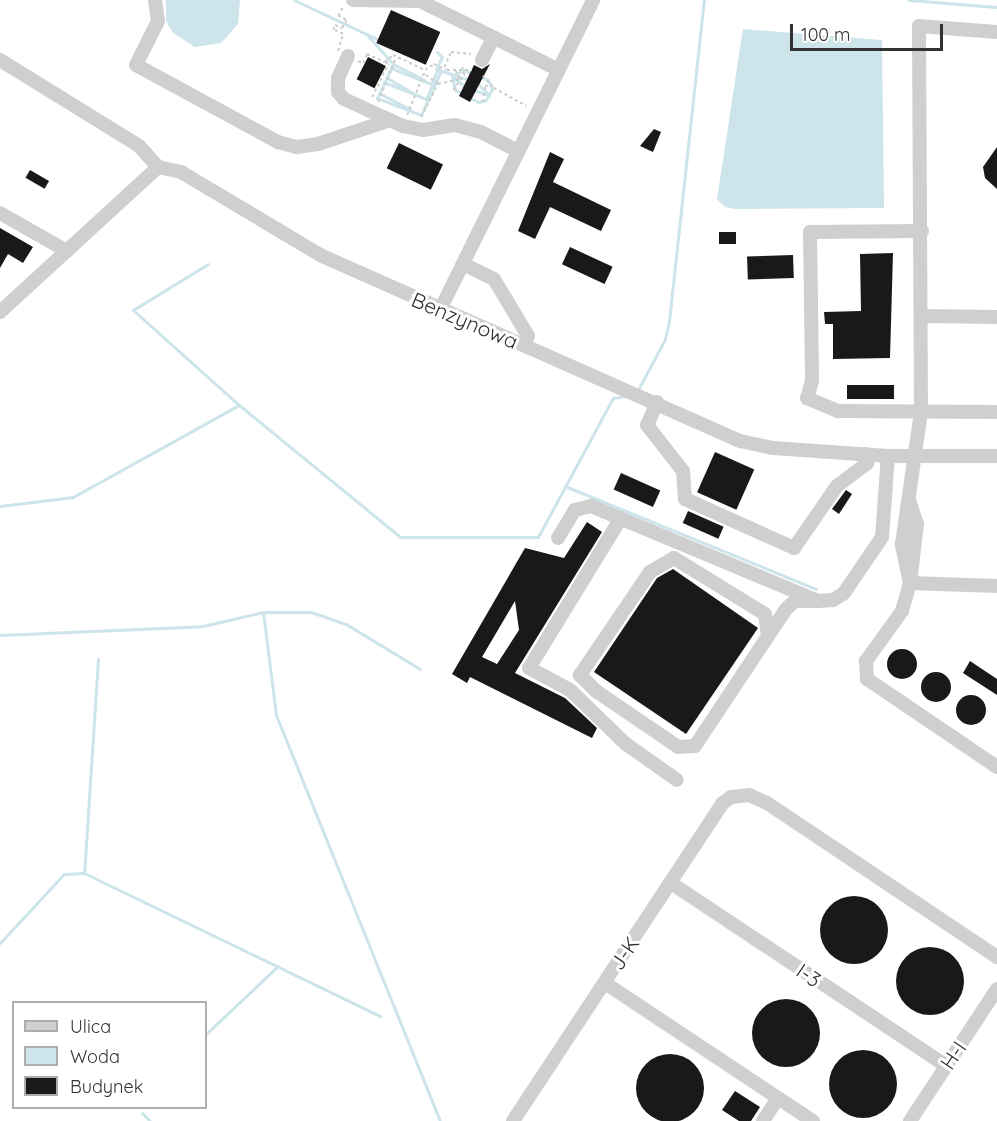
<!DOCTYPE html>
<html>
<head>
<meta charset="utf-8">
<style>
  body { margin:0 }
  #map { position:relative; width:997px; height:1121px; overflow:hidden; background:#fff; font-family:Quicksand,sans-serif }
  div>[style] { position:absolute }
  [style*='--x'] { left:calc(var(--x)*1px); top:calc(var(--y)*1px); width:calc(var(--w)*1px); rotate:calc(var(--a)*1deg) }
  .water>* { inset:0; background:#cce4ea }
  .stream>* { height:3px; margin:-1.5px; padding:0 1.5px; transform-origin:1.5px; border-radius:1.5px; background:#cce4ea }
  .building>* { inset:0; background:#191919; transform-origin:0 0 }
  .round { border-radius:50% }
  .path>* { height:1.5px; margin-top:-0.75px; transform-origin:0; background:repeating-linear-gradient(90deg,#ccc 0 3px,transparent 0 6px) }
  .minor>* { height:14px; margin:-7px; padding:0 7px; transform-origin:7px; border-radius:7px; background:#cfcfcf }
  span { translate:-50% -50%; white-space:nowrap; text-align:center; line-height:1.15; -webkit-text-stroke:6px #fff; paint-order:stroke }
  .street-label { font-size:21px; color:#323232 }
  .legend { position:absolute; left:12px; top:1001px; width:195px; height:108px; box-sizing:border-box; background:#fff; border:2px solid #adadad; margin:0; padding:8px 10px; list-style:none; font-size:18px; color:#323232 }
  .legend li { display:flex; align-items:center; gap:12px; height:30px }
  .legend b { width:30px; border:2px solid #adadad }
  .scale { position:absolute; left:790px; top:24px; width:153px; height:27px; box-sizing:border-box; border:3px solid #323232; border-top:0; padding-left:8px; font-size:18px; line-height:21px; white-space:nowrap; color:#323232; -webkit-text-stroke:4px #fff; paint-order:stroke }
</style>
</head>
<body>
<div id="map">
  <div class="water">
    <div style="clip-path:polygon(166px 0,240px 0,238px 24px,221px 43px,195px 47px,173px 33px,166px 21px)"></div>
    <div style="clip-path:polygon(743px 29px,882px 40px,884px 208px,735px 209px,725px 207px,717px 199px)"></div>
  </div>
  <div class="stream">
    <div style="--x:294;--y:0;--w:92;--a:25.2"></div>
    <div style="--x:909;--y:0;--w:88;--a:4.5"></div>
    <div style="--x:368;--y:36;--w:38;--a:48"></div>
    <div style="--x:393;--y:64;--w:38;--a:115"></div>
    <div style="--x:377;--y:98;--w:47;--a:21.1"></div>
    <div style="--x:421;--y:115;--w:48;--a:-65.6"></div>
    <div style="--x:437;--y:52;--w:7;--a:45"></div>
    <div style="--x:442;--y:57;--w:13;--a:117"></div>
    <div style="--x:436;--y:69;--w:35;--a:18"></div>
    <div style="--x:393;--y:64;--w:35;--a:27"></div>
    <div style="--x:391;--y:68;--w:43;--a:21.8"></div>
    <div style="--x:431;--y:84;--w:17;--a:-65"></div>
    <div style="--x:464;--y:70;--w:26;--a:23"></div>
    <div style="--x:488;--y:80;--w:10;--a:66"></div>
    <div style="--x:492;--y:89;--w:13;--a:119"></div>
    <div style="--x:486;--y:100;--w:8;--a:166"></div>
    <div style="--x:478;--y:102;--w:26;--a:-152"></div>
    <div style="--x:455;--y:90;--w:14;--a:-102"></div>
    <div style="--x:452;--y:76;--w:13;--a:-27"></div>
    <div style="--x:453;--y:77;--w:18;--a:38"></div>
    <div style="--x:387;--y:78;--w:36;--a:30"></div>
    <div style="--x:384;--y:82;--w:45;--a:22"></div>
    <div style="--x:426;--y:99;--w:21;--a:-65"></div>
    <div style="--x:478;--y:84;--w:16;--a:45"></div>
    <div style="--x:473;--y:90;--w:17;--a:17"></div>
    <div style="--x:379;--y:93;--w:36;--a:28"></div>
    <div style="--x:208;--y:264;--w:88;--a:148.5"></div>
    <div style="--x:133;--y:310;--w:142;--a:41.9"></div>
    <div style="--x:639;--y:388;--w:55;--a:-62"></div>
    <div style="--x:665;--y:339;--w:18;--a:-77"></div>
    <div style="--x:669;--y:321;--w:323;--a:-83.8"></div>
    <div style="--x:565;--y:486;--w:271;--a:22.3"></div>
    <div style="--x:0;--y:506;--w:74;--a:-7"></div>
    <div style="--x:73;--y:497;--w:190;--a:-29"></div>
    <div style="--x:239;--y:405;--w:208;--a:39.3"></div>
    <div style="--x:400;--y:537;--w:138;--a:0"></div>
    <div style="--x:538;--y:537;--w:158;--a:-61.7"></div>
    <div style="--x:613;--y:398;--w:12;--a:-9"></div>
    <div style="--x:263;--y:612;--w:104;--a:82.8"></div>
    <div style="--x:276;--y:715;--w:438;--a:68"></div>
    <div style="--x:0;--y:635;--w:203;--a:-2.5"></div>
    <div style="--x:203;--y:626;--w:62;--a:-13.1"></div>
    <div style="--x:263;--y:612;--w:48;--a:0"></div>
    <div style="--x:311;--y:612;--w:37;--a:19"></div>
    <div style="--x:346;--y:624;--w:87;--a:31.3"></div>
    <div style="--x:98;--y:659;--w:214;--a:93.7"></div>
    <div style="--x:84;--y:873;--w:329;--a:25.8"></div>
    <div style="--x:0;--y:943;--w:94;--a:-47.2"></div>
    <div style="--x:64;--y:874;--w:20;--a:-3"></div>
    <div style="--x:206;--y:1034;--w:99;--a:-43.4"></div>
    <div style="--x:142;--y:1113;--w:11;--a:45"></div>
  </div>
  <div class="building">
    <div style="left:391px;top:10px;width:54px;height:36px;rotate:24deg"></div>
    <div style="left:368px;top:57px;width:20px;height:25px;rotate:27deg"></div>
    <div style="clip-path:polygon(490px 64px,470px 102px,459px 96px,474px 65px,482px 69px)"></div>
    <div style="clip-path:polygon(654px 129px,661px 132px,653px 152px,640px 146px)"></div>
    <div style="left:399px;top:143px;width:49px;height:28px;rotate:26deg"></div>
    <div style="clip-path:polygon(997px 147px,997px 189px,985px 178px,983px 167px)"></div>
    <div style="clip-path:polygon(550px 152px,564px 159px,553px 182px,611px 210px,601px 231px,550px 207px,535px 239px,518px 231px)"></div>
    <div style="left:30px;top:170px;width:22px;height:9px;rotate:30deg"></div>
    <div style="clip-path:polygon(0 228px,33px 247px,23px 263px,8px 254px,0 268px)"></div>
    <div style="left:719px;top:232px;width:17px;height:12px"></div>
    <div style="left:570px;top:247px;width:47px;height:19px;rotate:25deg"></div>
    <div style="clip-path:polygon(893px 253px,890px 358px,833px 359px,833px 324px,825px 324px,824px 312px,861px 311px,860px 254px)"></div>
    <div style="left:793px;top:255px;width:23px;height:46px;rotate:88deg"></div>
    <div style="left:847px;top:385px;width:47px;height:14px"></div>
    <div style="left:715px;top:452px;width:43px;height:44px;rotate:24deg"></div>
    <div style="left:621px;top:473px;width:43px;height:18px;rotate:24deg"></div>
    <div style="clip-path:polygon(846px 490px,852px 494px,839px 514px,832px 509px)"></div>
    <div style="left:688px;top:511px;width:39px;height:13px;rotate:24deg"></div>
    <div style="clip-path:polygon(evenodd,587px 522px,602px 532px,515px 673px,565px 698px,597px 728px,592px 738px,470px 677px,467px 683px,452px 674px,525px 548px,564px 558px,587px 522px,515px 601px,519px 630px,497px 664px,482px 657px,515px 601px)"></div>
    <div style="clip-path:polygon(673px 569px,758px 628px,686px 734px,594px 672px,657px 578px)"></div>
    <div class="round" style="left:887px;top:649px;width:30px;height:30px"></div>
    <div style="clip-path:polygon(970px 661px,997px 679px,997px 695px,963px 673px)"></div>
    <div class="round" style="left:921px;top:672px;width:30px;height:30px"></div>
    <div class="round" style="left:956px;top:695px;width:30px;height:30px"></div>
    <div class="round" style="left:820px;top:896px;width:68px;height:68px"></div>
    <div class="round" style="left:896px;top:947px;width:68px;height:68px"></div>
    <div class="round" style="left:752px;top:999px;width:68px;height:68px"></div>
    <div class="round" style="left:829px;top:1050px;width:68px;height:68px"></div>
    <div class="round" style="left:636px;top:1054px;width:68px;height:68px"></div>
    <div style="clip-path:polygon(735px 1091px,760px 1107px,751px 1121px,739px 1121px,722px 1110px)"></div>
  </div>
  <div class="path">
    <div style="--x:338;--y:51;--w:18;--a:-74"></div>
    <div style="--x:343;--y:34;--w:11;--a:-158"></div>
    <div style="--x:333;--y:30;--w:5;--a:-68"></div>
    <div style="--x:335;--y:25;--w:8;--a:23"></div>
    <div style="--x:342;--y:28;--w:9;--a:-63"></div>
    <div style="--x:346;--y:20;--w:9;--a:-153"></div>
    <div style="--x:338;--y:16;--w:11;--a:-63"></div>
    <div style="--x:358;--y:61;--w:5;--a:22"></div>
    <div style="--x:363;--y:63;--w:10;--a:-66"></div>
    <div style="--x:367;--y:54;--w:20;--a:24"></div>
    <div style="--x:385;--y:62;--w:11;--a:-41"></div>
    <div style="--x:393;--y:55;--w:35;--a:25"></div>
    <div style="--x:425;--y:70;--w:11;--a:-34"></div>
    <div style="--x:434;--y:64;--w:14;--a:25"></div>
    <div style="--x:447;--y:70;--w:25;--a:0"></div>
    <div style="--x:444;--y:67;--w:17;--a:-65"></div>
    <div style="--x:451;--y:52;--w:20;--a:6"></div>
    <div style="--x:426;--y:75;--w:16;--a:35"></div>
    <div style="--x:483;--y:76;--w:16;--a:47"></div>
    <div style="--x:494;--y:88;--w:37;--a:29"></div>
    <div style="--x:453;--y:90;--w:19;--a:-54"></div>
    <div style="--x:464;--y:75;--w:8;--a:-104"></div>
    <div style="--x:372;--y:97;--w:37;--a:-64"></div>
    <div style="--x:388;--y:64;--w:4;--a:-146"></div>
    <div style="--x:378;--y:102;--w:48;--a:-68.2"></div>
    <div style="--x:483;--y:102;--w:16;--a:-83"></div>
    <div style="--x:485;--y:86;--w:7;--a:-8"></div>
    <div style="--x:407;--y:115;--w:48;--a:-68.2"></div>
    <div style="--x:421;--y:117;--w:37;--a:-63"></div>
    <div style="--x:438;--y:84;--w:22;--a:-13"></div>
    <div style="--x:459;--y:79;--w:12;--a:-114"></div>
  </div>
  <div class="minor">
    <div style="--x:155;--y:0;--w:21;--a:82"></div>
    <div style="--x:158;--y:21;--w:49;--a:116.6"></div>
    <div style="--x:136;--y:65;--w:162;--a:28.5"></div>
    <div style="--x:278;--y:142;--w:20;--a:15"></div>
    <div style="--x:297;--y:147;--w:21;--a:-8"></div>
    <div style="--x:318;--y:144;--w:76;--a:-18.4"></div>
    <div style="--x:353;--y:0;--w:67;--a:0.9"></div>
    <div style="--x:420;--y:1;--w:155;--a:26.4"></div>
    <div style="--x:348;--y:56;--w:24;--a:114"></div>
    <div style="--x:338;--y:78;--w:14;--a:90"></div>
    <div style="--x:338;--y:92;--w:9;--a:49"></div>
    <div style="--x:344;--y:99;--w:65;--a:24.6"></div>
    <div style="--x:403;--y:126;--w:20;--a:11"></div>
    <div style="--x:423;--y:130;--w:32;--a:-9"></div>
    <div style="--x:455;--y:125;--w:27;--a:15"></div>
    <div style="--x:481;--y:132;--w:42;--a:27.2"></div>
    <div style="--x:0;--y:60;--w:163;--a:31.7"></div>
    <div style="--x:139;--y:146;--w:28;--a:48"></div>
    <div style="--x:482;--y:60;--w:25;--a:-63"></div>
    <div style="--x:158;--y:167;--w:24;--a:12"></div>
    <div style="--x:181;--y:172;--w:162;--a:30.8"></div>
    <div style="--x:320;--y:255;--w:459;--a:23.9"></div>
    <div style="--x:740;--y:441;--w:34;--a:12"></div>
    <div style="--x:773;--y:448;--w:115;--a:4"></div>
    <div style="--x:888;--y:456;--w:109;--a:0"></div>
    <div style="--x:0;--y:213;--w:77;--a:29.6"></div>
    <div style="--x:922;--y:231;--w:112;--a:179.5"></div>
    <div style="--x:810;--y:232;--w:149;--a:89.2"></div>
    <div style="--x:812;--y:381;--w:18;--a:106"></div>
    <div style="--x:807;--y:398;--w:34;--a:23"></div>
    <div style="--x:838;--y:411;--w:159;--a:0.4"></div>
    <div style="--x:463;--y:264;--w:34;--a:26"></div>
    <div style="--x:494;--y:279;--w:66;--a:59.2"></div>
    <div style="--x:528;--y:336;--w:10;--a:114"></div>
    <div style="--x:440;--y:310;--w:346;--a:-63.7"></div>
    <div style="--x:0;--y:312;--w:214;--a:-42.5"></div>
    <div style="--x:922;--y:316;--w:75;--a:0.8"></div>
    <div style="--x:657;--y:402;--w:25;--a:113"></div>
    <div style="--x:647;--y:425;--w:58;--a:52"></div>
    <div style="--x:683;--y:471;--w:28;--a:86"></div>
    <div style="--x:685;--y:499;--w:120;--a:24.2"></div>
    <div style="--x:794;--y:548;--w:75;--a:-55.3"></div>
    <div style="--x:837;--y:486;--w:38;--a:-37"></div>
    <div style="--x:867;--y:463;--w:9;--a:-96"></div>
    <div style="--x:909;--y:500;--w:25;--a:72"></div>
    <div style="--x:917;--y:524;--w:59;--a:96.8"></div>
    <div style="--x:910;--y:583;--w:29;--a:106"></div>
    <div style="--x:902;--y:611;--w:62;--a:125.8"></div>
    <div style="--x:866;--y:661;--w:18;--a:87"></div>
    <div style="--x:867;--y:679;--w:157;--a:34.1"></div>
    <div style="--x:621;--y:518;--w:176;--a:121.5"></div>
    <div style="--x:529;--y:668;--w:47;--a:28.2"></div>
    <div style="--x:570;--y:690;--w:78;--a:44"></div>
    <div style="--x:626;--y:744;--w:62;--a:35.2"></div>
    <div style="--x:558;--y:538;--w:33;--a:-59"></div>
    <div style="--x:575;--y:510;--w:16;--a:-14"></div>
    <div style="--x:591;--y:506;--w:246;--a:22.7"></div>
    <div style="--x:818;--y:601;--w:15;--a:-4"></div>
    <div style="--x:833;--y:600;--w:13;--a:-32"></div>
    <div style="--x:844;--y:593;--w:68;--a:-55.8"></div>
    <div style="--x:882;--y:537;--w:81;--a:-85.8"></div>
    <div style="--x:910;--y:583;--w:40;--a:-102"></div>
    <div style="--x:902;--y:544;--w:133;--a:-81.8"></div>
    <div style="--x:921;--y:412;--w:386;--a:-90.3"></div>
    <div style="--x:919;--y:26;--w:78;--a:4.4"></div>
    <div style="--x:910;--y:583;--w:87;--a:2"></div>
    <div style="--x:768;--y:636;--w:22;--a:-98"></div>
    <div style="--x:765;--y:614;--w:107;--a:-148.4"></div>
    <div style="--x:674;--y:558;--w:28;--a:150"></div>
    <div style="--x:650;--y:572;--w:125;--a:124.2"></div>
    <div style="--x:580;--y:675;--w:23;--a:45"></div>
    <div style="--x:596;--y:691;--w:99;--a:34.3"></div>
    <div style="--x:678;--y:747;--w:17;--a:-3"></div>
    <div style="--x:695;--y:746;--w:161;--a:-56.4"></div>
    <div style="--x:784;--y:612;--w:5;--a:-53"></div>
    <div style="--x:787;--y:608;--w:11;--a:-41"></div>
    <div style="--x:795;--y:601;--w:23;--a:0"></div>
    <div style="--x:671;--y:883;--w:330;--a:33.6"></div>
    <div style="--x:605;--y:983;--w:250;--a:33.6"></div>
    <div style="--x:513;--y:1121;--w:381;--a:-56.6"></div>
    <div style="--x:723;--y:803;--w:10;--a:-37"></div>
    <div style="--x:731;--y:797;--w:18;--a:-6"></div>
    <div style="--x:749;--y:795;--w:20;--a:24"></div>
    <div style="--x:767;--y:803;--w:277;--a:33.8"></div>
    <div style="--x:763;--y:1121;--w:27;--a:-57"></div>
    <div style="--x:910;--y:1121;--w:158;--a:-56.6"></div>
  </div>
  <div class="street-label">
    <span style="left:465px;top:320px;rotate:23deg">Benzynowa</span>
    <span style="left:624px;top:953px;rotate:-56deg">J-K</span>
    <span style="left:809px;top:975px;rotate:34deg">I-3</span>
    <span style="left:953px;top:1055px;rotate:-56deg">H-I</span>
  </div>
  <ul class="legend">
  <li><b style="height:8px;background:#cfcfcf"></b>Ulica</li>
  <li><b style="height:16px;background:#cce4ea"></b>Woda</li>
  <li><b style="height:16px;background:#191919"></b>Budynek</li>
  </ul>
  <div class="scale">100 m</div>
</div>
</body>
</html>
